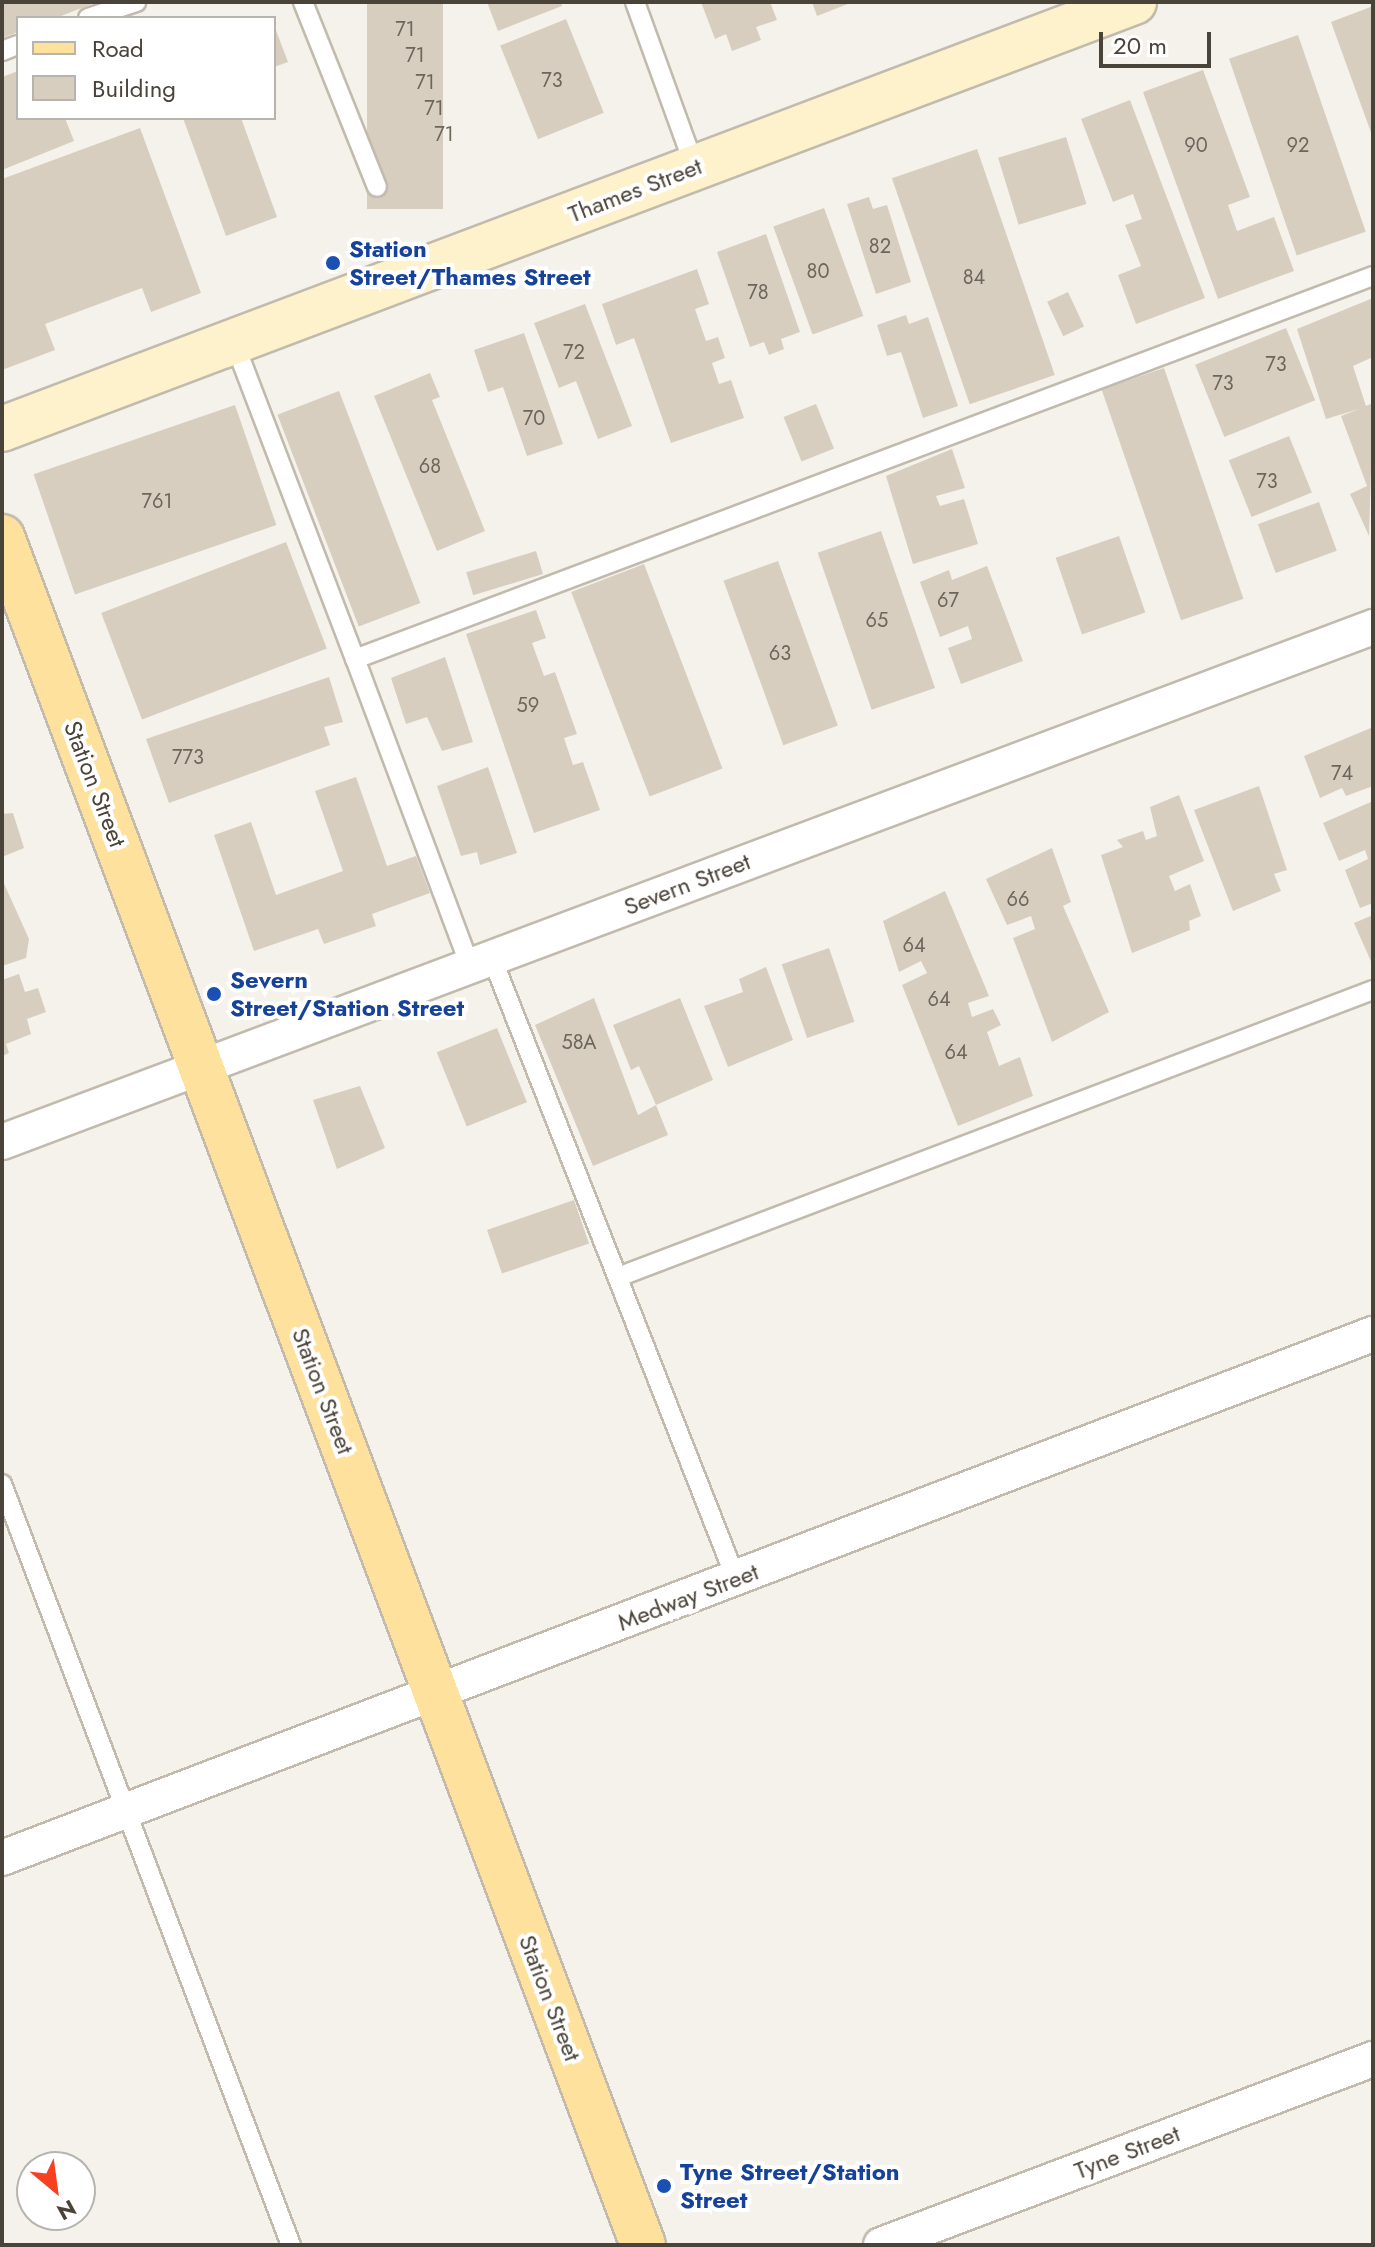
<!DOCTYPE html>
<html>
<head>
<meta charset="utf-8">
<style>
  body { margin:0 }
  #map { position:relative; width:1375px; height:2247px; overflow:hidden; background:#f5f2eb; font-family:Jost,sans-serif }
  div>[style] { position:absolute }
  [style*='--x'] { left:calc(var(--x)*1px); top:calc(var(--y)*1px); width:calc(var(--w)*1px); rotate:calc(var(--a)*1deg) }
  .building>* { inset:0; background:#d7cec0; transform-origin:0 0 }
  .roads { filter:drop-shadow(2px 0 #c1baad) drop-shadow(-2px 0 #c1baad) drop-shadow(0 2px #c1baad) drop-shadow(0 -2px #c1baad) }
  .service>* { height:18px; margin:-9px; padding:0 9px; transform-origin:9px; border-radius:9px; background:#fff }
  .minor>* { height:34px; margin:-17px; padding:0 17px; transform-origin:17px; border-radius:17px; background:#fff }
  .secondary>* { height:44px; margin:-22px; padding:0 22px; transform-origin:22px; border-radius:22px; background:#fef2cc }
  .primary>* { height:44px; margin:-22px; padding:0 22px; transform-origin:22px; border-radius:22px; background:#fde19d }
  .dots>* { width:22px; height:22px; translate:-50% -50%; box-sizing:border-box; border:4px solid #fff; border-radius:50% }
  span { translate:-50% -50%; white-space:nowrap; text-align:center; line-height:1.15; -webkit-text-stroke:8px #fff; paint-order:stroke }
  .number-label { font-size:20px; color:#6d665b }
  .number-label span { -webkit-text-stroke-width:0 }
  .street-label { font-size:24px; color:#4a4339 }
  .transit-label { font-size:24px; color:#164399; font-weight:700 }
  .left { translate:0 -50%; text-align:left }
  .frame { position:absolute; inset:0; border:4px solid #4a4339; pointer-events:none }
  .legend { position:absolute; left:16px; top:16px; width:260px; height:104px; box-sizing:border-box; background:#fff; border:2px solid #b7b4b0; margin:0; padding:10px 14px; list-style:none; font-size:24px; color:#4a4339 }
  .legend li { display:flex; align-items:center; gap:16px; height:40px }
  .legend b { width:40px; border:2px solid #b7b4b0 }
  .north { position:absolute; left:16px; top:2151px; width:80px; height:80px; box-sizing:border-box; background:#fff; border:2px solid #b7b4b0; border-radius:50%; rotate:151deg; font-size:22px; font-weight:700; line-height:32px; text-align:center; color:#4a4339 }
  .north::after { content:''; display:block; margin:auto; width:28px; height:36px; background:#f64121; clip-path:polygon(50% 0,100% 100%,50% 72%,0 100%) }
  .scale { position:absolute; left:1099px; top:32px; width:112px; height:36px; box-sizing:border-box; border:4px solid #4a4339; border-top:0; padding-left:10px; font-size:24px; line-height:28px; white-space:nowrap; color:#4a4339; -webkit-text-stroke:6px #fff; paint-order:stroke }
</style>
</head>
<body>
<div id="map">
  <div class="building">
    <div style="clip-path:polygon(2px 2px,97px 2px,56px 18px,18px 18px,18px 32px,2px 38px)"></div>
    <div style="left:367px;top:2px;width:76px;height:207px"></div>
    <div style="clip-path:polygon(487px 2px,561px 2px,562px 6px,498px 31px)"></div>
    <div style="clip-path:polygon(701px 2px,770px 2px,777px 20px,756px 27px,761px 40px,732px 51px,726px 34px,715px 39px)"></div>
    <div style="clip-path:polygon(812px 2px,853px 2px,817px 16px)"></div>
    <div style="clip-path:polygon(1373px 6px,1373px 138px,1331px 22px)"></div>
    <div style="left:566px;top:19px;width:101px;height:71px;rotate:68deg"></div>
    <div style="clip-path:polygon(274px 25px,288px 62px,274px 67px)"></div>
    <div style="left:1298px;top:35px;width:208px;height:73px;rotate:71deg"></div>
    <div style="clip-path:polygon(1203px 70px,1250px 197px,1228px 205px,1237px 231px,1274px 217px,1294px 271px,1218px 299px,1143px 92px)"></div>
    <div style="clip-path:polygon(18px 71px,18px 118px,65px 118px,74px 141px,2px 170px,2px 77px)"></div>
    <div style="clip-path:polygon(1130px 100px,1205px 298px,1136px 324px,1118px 275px,1141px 266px,1125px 225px,1142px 219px,1133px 194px,1113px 202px,1081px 119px)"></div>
    <div style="clip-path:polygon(183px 118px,241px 118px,277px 217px,226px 236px)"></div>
    <div style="clip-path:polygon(140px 128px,201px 293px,151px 312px,142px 288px,45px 324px,55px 350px,2px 370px,2px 179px)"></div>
    <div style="left:1066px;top:137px;width:70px;height:71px;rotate:73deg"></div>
    <div style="left:977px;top:149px;width:239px;height:90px;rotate:71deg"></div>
    <div style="clip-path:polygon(869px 197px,873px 209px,887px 205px,911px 282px,876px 294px,847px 204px)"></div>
    <div style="left:824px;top:208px;width:115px;height:54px;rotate:70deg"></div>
    <div style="clip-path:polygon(766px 234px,800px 332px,781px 339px,784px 349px,769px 355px,764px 342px,750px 347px,717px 252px)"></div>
    <div style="clip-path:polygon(697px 269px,709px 304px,695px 309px,706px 341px,718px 337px,725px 358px,712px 363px,719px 384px,731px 380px,744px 418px,671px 443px,634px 338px,616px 345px,602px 304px)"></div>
    <div style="left:1068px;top:292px;width:38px;height:23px;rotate:65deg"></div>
    <div style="clip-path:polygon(1373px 298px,1373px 357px,1353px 366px,1366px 406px,1373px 403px,1369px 536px,1350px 494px,1367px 486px,1341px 416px,1359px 409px,1326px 419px,1297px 329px)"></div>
    <div style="clip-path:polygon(585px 304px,632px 426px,598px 439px,576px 381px,559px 388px,534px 323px)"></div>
    <div style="clip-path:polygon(906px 315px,909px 324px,928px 317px,958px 406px,923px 418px,901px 352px,887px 356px,877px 325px)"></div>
    <div style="left:1286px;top:328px;width:78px;height:98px;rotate:68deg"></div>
    <div style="clip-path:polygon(524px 333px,563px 444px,527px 456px,503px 387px,488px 392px,474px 350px)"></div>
    <div style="left:1164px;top:368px;width:244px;height:66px;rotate:71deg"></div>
    <div style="clip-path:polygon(430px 373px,440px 397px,432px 400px,485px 531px,437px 551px,374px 396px)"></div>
    <div style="left:339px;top:391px;width:227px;height:66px;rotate:69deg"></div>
    <div style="left:816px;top:404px;width:48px;height:35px;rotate:68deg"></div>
    <div style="left:235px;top:405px;width:127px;height:213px;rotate:71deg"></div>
    <div style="left:1289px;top:436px;width:61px;height:65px;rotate:68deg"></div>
    <div style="clip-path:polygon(952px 449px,965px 488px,936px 496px,940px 506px,964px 499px,978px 544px,913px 564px,886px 476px)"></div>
    <div style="left:1319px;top:502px;width:52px;height:65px;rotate:70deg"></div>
    <div style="left:881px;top:531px;width:166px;height:67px;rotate:71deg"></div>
    <div style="left:1119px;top:536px;width:81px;height:67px;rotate:71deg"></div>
    <div style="left:286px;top:542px;width:114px;height:198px;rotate:69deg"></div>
    <div style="left:536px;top:551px;width:24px;height:73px;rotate:73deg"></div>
    <div style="left:778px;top:561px;width:175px;height:58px;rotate:70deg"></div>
    <div style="left:644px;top:564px;width:219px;height:78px;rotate:69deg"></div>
    <div style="clip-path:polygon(987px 566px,1023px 661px,961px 684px,948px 648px,972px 639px,968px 626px,940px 637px,920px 582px,949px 570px,952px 580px)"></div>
    <div style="clip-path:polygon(536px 610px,546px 638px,532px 643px,544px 676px,555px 672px,577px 734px,564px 738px,573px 765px,583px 762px,600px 810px,534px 833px,466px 634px)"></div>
    <div style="clip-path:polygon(445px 657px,473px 742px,442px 751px,427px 717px,406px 724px,391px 678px)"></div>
    <div style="clip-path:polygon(329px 677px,343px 722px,324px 727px,330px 745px,169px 803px,146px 739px)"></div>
    <div style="clip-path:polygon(1373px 727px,1373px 786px,1346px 796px,1342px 788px,1320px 798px,1304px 756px)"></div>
    <div style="clip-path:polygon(488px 767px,517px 853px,480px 865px,477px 852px,461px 856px,437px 786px)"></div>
    <div style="clip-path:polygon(356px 777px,387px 866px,416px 856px,430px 893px,372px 914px,376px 926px,324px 944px,318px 929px,254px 951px,214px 835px,251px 822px,276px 895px,343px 871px,315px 791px)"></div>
    <div style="clip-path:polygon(1259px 786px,1287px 870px,1274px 874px,1281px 891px,1233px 911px,1194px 810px)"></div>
    <div style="clip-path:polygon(1179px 795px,1204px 861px,1169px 876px,1175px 891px,1190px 884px,1201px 916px,1189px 921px,1190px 930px,1132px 953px,1101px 855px,1123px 847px,1117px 840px,1143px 831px,1146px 840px,1157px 836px,1150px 807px)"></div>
    <div style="clip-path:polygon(1373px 801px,1373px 903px,1360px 908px,1345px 870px,1368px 859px,1365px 850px,1339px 861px,1323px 823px)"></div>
    <div style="clip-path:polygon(13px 813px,24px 848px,2px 857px,2px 814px)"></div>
    <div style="clip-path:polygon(1052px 848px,1071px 902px,1063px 906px,1109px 1012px,1052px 1042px,1013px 938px,1035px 929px,1031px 916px,1007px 925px,986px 879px)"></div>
    <div style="clip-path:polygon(2px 879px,29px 939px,26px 958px,2px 966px)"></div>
    <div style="clip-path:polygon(945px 891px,989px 996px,968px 1003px,972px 1017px,993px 1009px,1001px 1025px,987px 1032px,999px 1066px,1020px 1057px,1033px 1096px,958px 1126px,902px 985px,927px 973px,921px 961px,899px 972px,883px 921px)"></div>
    <div style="clip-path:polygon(1373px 915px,1373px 966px,1354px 923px)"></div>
    <div style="left:829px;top:948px;width:78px;height:50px;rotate:71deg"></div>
    <div style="clip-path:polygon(766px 967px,793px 1040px,728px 1067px,704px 1006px,743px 992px,739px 979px)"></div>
    <div style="clip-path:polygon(19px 974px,25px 992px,38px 988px,46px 1012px,27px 1019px,31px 1034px,6px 1044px,9px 1053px,2px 1056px,2px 980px)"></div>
    <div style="clip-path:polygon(594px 998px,638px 1115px,656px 1105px,668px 1135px,593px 1166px,535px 1025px)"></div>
    <div style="clip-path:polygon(680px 998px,713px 1080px,656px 1105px,639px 1066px,631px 1070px,613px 1025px)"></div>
    <div style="left:497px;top:1028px;width:80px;height:65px;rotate:68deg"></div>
    <div style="clip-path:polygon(360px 1086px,385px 1148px,337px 1169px,313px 1100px)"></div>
    <div style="left:574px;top:1200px;width:46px;height:92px;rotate:71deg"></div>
  </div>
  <div class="roads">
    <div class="service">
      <div style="--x:303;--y:2;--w:199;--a:68.2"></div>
      <div style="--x:635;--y:2;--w:177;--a:70.1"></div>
      <div style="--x:88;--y:18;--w:51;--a:-18.4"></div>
      <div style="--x:2;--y:51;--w:17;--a:-21"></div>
      <div style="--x:234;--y:342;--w:339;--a:69.1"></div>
      <div style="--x:492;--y:958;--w:667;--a:68.55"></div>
      <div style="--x:470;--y:966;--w:328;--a:-110.5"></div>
      <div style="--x:355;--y:659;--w:1088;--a:-20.62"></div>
      <div style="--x:618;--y:1277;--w:808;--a:-20.81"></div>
      <div style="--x:2;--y:1484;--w:814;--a:69.21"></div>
    </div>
    <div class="minor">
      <div style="--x:2;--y:1142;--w:1465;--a:-20.59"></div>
      <div style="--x:2;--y:1858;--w:1468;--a:-20.92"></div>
      <div style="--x:881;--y:2245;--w:526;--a:-20.71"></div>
    </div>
    <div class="secondary">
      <div style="--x:2;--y:429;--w:1210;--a:-20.67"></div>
    </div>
    <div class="primary">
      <div style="--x:2;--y:537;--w:1824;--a:69.43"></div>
    </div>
  </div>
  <div class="dots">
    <div style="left:333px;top:263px;background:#1a4fb4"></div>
    <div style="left:214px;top:994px;background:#1a4fb4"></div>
    <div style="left:664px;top:2186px;background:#1a4fb4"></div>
  </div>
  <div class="number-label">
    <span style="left:405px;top:29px">71</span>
    <span style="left:415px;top:55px">71</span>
    <span style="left:552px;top:80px">73</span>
    <span style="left:425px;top:82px">71</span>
    <span style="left:434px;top:108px">71</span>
    <span style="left:444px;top:134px">71</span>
    <span style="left:1196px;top:145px">90</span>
    <span style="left:1298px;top:145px">92</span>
    <span style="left:880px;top:246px">82</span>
    <span style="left:818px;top:271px">80</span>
    <span style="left:974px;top:277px">84</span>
    <span style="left:758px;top:292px">78</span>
    <span style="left:574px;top:352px">72</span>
    <span style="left:1276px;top:364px">73</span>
    <span style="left:1223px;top:383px">73</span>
    <span style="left:534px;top:418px">70</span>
    <span style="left:430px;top:466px">68</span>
    <span style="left:1267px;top:481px">73</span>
    <span style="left:157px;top:501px">761</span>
    <span style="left:948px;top:600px">67</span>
    <span style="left:877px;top:620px">65</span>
    <span style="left:780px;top:653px">63</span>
    <span style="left:528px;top:705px">59</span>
    <span style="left:188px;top:757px">773</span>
    <span style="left:1342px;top:773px">74</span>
    <span style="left:1018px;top:899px">66</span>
    <span style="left:914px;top:945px">64</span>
    <span style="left:939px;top:999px">64</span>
    <span style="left:579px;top:1042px">58A</span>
    <span style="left:956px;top:1052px">64</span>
  </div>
  <div class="street-label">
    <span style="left:635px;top:190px;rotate:-21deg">Thames Street</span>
    <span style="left:95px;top:784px;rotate:69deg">Station Street</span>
    <span style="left:687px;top:884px;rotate:-21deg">Severn Street</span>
    <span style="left:323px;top:1391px;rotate:69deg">Station Street</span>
    <span style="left:688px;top:1597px;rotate:-21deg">Medway Street</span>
    <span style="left:550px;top:1998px;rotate:69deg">Station Street</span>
    <span style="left:1127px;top:2152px;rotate:-21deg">Tyne Street</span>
  </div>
  <div class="transit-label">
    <span class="left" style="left:349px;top:263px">Station<br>Street/Thames Street</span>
    <span class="left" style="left:230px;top:994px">Severn<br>Street/Station Street</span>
    <span class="left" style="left:680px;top:2186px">Tyne Street/Station<br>Street</span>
  </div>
  <div class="frame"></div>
  <ul class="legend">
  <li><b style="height:10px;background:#fde19d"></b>Road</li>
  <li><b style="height:22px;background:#d7cec0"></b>Building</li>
  </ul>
  <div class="north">N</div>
  <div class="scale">20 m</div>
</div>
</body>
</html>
